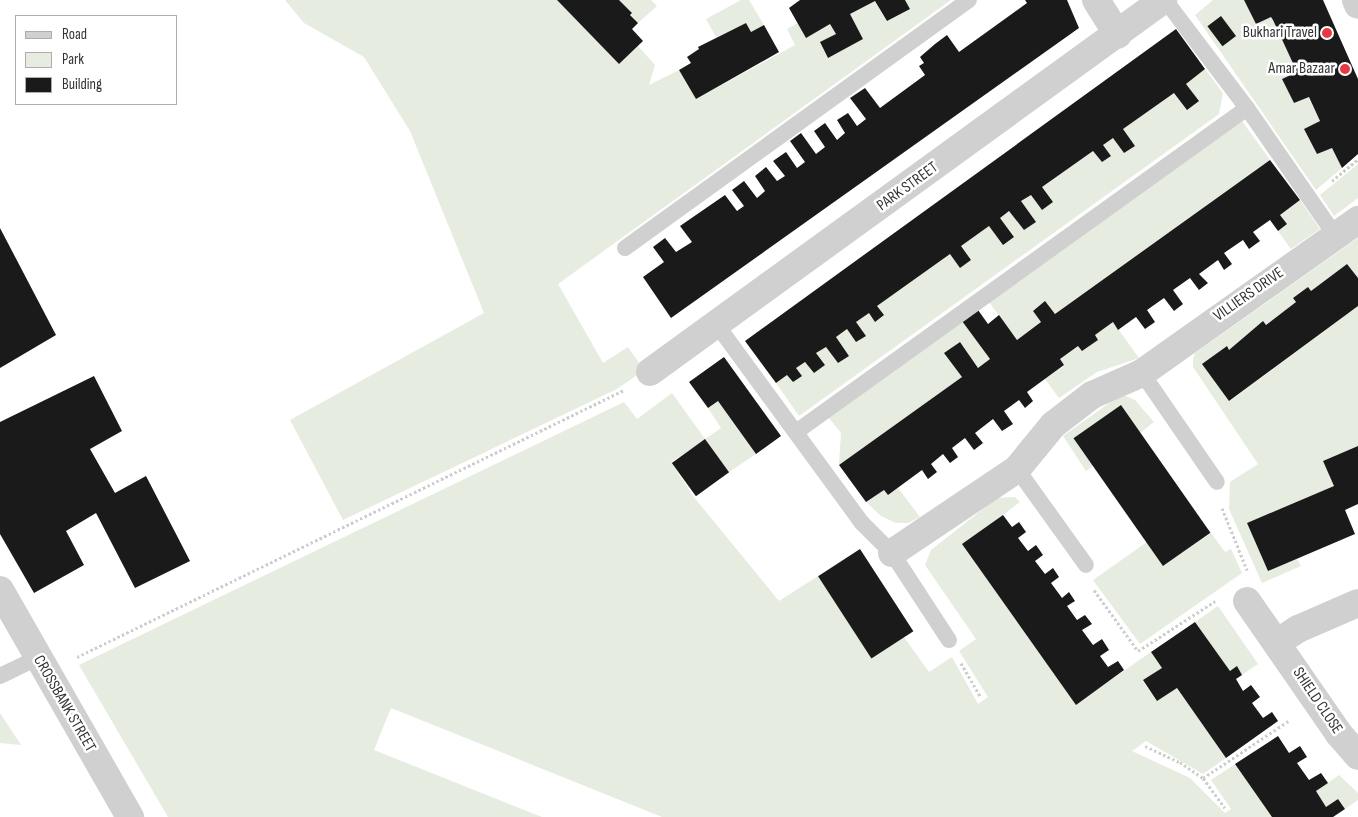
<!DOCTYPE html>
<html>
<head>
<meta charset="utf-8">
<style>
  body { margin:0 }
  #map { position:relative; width:1358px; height:817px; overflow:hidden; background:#fff; font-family:"Sofia Sans Condensed",sans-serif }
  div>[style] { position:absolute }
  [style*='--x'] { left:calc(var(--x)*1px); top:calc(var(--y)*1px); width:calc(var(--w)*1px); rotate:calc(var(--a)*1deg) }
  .green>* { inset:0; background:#e6ecdf }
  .building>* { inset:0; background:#1a1a1a; transform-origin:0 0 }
  .path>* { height:3px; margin-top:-1.5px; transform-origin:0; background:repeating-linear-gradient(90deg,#cdcdcd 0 2.5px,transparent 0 5px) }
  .lane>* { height:16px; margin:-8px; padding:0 8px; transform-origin:8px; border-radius:8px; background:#d0d0d0 }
  .street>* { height:28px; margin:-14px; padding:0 14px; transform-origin:14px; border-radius:14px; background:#d0d0d0 }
  .dots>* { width:14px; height:14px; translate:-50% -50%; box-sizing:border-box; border:2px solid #fff; border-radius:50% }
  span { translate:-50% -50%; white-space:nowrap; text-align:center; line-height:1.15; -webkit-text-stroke:5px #fff; paint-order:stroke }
  .poi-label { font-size:16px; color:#333 }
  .right { translate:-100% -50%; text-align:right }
  .street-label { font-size:16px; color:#333 }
  .legend { position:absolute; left:15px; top:15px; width:162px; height:90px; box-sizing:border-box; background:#fff; border:1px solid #adadad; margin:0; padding:6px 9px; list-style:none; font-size:15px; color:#333 }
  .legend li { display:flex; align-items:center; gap:10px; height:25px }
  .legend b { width:25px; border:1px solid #adadad }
</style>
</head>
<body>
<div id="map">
  <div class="green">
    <div style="clip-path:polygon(285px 0,557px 0,619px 64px,638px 46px,655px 65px,649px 85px,679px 70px,696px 99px,795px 45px,787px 29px,798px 23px,806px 37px,830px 24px,836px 34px,820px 43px,828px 58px,863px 39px,850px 14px,875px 1px,887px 21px,910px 9px,905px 0,951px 0,558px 284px,603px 363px,628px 347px,644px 370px,617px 389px,343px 520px,290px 420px,484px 313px,410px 131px,364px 57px,304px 23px)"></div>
    <div style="clip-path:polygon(619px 0,651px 0,657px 6px,638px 23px)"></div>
    <div style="clip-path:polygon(741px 0,749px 0,764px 25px,751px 32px,746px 23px,716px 37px,706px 19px)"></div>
    <div style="clip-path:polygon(1213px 0,1244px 0,1256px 24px,1271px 17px,1273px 20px,1297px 72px,1282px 79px,1294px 103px,1309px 97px,1320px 121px,1305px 129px,1317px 154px,1332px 148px,1342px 168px,1316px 190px,1195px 15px)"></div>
    <div style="clip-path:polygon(1205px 69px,1223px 93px,1219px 114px,799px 416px,776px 383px,787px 375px,793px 382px,801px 376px,796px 368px,805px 362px,814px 373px,825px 365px,816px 353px,826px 347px,838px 363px,849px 356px,836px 337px,847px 329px,856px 342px,865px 336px,856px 322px,869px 313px,875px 321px,877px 306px,950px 254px,960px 268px,971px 260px,961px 246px,989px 226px,1003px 244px,1014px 237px,1000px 218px,1009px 211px,1024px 230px,1035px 222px,1021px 201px,1031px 195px,1042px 210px,1053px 202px,1042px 187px,1093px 151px,1102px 162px,1111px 156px,1103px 145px,1113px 138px,1124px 153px,1134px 146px,1123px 129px,1174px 93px,1199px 101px,1186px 84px)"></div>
    <div style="clip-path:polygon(1242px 121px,1270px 160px,1055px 314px,1045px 302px,1033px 311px,1041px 322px,1017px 340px,989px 302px)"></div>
    <div style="clip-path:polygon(1358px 164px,1358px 198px,1334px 216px,1320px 195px)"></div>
    <div style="clip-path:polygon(1300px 200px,1320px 229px,1291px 249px,1278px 231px,1287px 224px,1280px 215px)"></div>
    <div style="clip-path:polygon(1358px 238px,1358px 278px,1347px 264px,1311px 291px,1308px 287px,1293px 298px,1296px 302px,1266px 325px,1263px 322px,1229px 350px,1226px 346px,1203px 364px,1230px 401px,1358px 306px,1358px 446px,1323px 461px,1334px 486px,1247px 523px,1268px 571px,1297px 559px,1301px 566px,1262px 583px,1229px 509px,1230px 482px,1258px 464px,1193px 367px,1193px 359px,1195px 353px)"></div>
    <div style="clip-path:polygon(962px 321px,990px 359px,978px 368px,959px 342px,945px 353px,962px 377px,839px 465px,841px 433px,829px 418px)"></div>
    <div style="clip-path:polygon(1113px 322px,1139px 358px,1097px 372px,1059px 398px,1045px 379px,1064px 366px,1060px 359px,1078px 346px,1082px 351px,1098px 340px,1095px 335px)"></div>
    <div style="clip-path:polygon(672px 393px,705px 439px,721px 428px,708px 408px,718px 401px,756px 454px,729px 472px,705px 440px,671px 462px,693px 496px,779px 601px,818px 576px,872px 658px,904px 637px,929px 672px,952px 657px,978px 704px,988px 697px,959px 651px,976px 639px,925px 565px,931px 550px,997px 498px,1015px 497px,1020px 502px,963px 545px,1076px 704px,1151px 652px,1162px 668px,1143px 681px,1157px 701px,1177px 688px,1226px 758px,1203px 774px,1146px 741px,1132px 751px,1190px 778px,1225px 813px,1231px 809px,1211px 780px,1235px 764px,1272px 817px,662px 817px,391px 708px,374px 750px,542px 817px,168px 817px,79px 665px,624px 402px,637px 419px)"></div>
    <div style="clip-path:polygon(1122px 394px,1135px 400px,1154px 422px,1140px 433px,1121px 405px,1074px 439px,1093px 466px,1086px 471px,1063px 436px)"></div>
    <div style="clip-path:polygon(898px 488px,920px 517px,908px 523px,896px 523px,881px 516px,866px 502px,884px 490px,888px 495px)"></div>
    <div style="clip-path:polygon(1211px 533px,1225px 552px,1231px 549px,1242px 573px,1140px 644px,1093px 580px,1147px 542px,1165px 565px)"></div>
    <div style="clip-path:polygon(1218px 606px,1258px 664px,1242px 675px,1237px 667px,1230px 671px,1195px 622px)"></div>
    <div style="clip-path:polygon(0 713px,21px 745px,0 743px)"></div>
    <div style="clip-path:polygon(1339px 775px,1358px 793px,1358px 800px,1345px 809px,1338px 799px,1326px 807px,1316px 791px)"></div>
  </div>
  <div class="building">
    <div style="clip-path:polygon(557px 0,619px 0,632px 13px,630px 15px,638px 23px,632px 29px,643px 41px,619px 64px)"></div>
    <div style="clip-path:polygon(800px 0,905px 0,910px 9px,887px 21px,875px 1px,850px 14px,863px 39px,828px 58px,820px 42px,836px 34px,830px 24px,806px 38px,789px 8px)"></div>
    <div style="clip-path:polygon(1025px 0,1067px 0,1079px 28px,671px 318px,643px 277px,664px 262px,653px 247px,665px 238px,676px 252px,692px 242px,680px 226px,725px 195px,737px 211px,744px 206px,732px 190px,744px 181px,757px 198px,765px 191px,755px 176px,766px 167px,777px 181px,785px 176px,773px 161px,786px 152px,797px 168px,805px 162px,790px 141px,801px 133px,816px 154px,825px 147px,814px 131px,825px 123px,837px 140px,845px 133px,837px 120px,848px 113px,857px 126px,866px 119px,850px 98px,865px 88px,880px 108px,925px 75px,919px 66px,924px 63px,920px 57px,935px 44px,947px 35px,959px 52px,1027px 3px)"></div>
    <div style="clip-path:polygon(1244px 0,1323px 0,1358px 79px,1358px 154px,1342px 168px,1332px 148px,1317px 154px,1304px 129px,1320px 121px,1309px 97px,1294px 103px,1282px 79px,1297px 72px,1273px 20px,1271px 17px,1256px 24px)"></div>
    <div style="left:1221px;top:16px;width:25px;height:17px;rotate:53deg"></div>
    <div style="clip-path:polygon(746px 23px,751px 32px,764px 25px,779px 52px,696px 99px,679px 70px,691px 63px,687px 57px,699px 49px,698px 47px)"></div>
    <div style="clip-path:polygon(1176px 29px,1205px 69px,1186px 84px,1199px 101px,1187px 110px,1174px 93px,1123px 129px,1135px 146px,1124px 153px,1113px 138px,1103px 145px,1111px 156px,1102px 162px,1093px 151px,1042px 187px,1053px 202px,1042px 210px,1031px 195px,1021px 201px,1036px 222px,1024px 230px,1009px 211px,1000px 218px,1014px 237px,1003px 245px,989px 226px,961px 246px,971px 260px,960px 268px,950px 254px,877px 306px,884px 315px,875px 322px,869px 313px,856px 322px,866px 336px,856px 342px,847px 329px,836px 337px,849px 356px,838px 363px,826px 347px,816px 353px,825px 365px,814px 373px,805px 362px,796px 368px,802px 376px,793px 382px,787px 375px,776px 383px,745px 341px)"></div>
    <div style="clip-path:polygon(1270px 160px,1300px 200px,1280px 215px,1287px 224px,1278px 231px,1270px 220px,1253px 232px,1260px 241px,1249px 249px,1243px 240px,1224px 253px,1232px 264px,1224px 270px,1218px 260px,1199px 274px,1208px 283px,1199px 290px,1190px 278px,1173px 290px,1183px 304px,1174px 311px,1164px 298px,1147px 310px,1155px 322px,1145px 329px,1136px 317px,1118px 330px,1113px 322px,1095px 335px,1098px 340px,1082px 351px,1078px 346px,1060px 359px,1064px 365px,1027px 392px,1033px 401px,1025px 408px,1019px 400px,1004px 411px,1013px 424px,1002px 431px,993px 419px,975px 433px,983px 443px,974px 450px,965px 438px,952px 448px,958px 457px,950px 463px,943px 454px,931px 464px,937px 472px,928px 479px,922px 470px,888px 495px,884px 490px,866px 502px,839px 465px,962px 377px,944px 353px,960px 342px,978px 368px,990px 359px,962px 321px,978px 310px,988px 324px,999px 315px,1017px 340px,1041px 322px,1033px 311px,1045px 301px,1055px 314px)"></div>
    <div style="clip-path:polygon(0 228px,56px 335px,0 368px)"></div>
    <div style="clip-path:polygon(1347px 264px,1358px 278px,1358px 306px,1229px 401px,1202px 364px,1227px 346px,1229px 350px,1263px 321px,1266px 325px,1296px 302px,1293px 298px,1308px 287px,1311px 291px)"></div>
    <div style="clip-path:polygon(724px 357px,781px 436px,756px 454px,718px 401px,708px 408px,689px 382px)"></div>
    <div style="clip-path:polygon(94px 376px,122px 431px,90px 449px,115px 493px,146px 476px,190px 561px,135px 588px,96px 513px,66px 531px,84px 565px,34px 593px,0 534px,0 422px)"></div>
    <div style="left:1121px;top:405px;width:156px;height:58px;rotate:55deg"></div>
    <div style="left:705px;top:439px;width:41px;height:41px;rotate:54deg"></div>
    <div style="clip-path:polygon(1358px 446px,1358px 504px,1345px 510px,1355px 534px,1268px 571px,1247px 523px,1334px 486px,1323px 461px)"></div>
    <div style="clip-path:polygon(1003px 515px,1012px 527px,1019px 522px,1026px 532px,1018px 538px,1028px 551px,1036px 545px,1043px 555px,1035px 561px,1045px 574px,1053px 568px,1059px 577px,1051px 583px,1062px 598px,1069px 592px,1075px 601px,1067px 606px,1077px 620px,1085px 615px,1092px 624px,1082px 630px,1093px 645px,1102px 639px,1109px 650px,1100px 656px,1108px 667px,1118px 661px,1124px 670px,1076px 705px,962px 544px)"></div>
    <div style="left:860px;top:549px;width:98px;height:50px;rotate:57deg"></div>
    <div style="clip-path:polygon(1195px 622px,1230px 671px,1237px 666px,1242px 675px,1236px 679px,1243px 691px,1251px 685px,1260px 697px,1252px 703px,1263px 718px,1272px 712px,1278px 721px,1226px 758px,1177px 688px,1157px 701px,1143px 680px,1162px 668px,1151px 652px)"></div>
    <div style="clip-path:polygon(1278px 736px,1289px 753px,1300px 746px,1307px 757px,1297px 763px,1309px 780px,1321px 773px,1328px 783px,1316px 791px,1326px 807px,1338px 799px,1345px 809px,1333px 817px,1272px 817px,1235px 764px)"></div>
  </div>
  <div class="path">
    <div style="--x:1332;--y:181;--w:34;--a:-40"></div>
    <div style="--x:1222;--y:508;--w:67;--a:68"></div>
    <div style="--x:1094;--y:590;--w:75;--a:54.2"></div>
    <div style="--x:1138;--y:651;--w:92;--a:-33"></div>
    <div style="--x:77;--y:657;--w:609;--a:-26.02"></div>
    <div style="--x:961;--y:663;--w:39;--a:60"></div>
    <div style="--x:1145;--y:746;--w:38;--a:25"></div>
    <div style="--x:1180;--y:762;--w:28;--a:35"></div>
    <div style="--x:1203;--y:778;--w:37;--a:54"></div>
    <div style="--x:1203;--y:778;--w:105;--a:-33.7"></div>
  </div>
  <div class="lane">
    <div style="--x:1165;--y:0;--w:136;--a:52.8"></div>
    <div style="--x:1247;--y:108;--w:155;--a:55.3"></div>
    <div style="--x:625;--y:248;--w:424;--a:-35.8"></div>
    <div style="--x:717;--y:325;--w:245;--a:53.8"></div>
    <div style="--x:862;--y:523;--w:42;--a:45"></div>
    <div style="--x:892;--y:553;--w:104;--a:56.8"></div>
    <div style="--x:1142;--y:373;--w:132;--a:55.5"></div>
    <div style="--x:796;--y:432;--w:555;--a:-35.69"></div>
    <div style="--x:1017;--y:469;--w:118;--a:54.3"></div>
    <div style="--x:0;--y:676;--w:41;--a:-25.9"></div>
  </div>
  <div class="street">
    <div style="--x:1096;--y:0;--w:41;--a:57.8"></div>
    <div style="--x:1356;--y:0;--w:5;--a:68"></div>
    <div style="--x:650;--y:372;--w:634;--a:-35.95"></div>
    <div style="--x:892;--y:553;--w:151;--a:-33.9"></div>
    <div style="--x:1017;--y:469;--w:57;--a:-50.7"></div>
    <div style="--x:1053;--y:425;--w:49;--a:-37.6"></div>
    <div style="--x:1092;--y:395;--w:55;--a:-23.7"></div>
    <div style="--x:1142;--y:373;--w:265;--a:-35.3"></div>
    <div style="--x:0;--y:590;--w:262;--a:60.2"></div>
    <div style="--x:1247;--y:601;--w:162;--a:55.3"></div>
    <div style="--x:1339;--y:734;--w:29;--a:49"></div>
    <div style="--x:1277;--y:643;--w:25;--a:-34"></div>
    <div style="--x:1298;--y:629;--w:65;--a:-23.4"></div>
  </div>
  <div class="dots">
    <div style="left:1327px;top:33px;background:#e63946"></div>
    <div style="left:1345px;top:69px;background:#e63946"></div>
  </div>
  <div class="poi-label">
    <span class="right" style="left:1317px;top:33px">Bukhari Travel</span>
    <span class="right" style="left:1335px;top:69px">Amar Bazaar</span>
  </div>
  <div class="street-label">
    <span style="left:908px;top:187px;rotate:-36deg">PARK STREET</span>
    <span style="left:1249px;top:295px;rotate:-35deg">VILLIERS DRIVE</span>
    <span style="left:1317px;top:701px;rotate:56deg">SHIELD CLOSE</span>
    <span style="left:64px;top:704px;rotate:60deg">CROSSBANK STREET</span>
  </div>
  <ul class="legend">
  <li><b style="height:6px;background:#d0d0d0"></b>Road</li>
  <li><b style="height:14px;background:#e6ecdf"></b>Park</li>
  <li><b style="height:14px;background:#1a1a1a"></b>Building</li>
  </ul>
</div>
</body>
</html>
